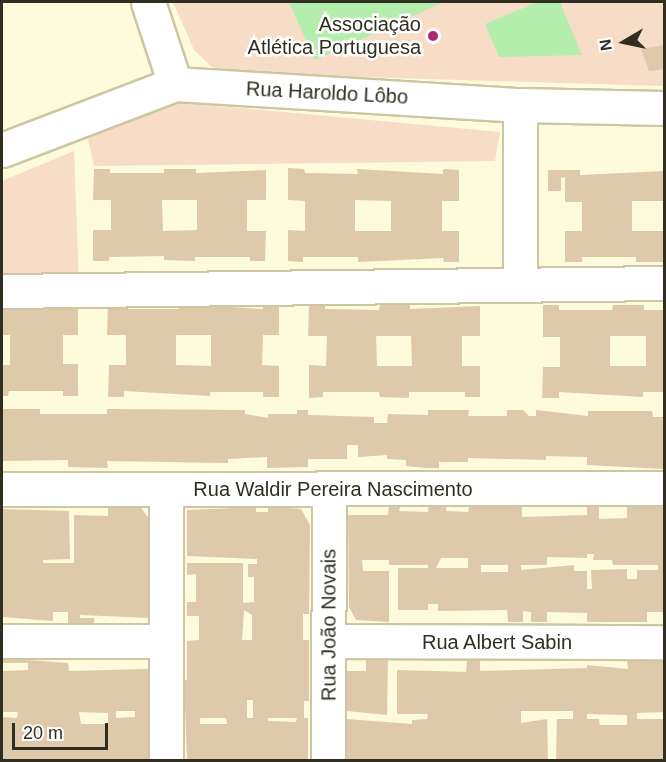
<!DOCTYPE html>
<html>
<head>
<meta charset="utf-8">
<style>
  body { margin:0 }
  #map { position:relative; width:666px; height:762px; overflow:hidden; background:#fefadc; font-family:Arial,sans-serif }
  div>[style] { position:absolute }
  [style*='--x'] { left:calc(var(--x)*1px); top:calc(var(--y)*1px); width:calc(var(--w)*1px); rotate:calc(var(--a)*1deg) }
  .green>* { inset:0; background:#f7dcc8 }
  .water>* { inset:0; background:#b3eeac }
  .building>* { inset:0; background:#dec9aa }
  .roads { filter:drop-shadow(2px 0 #ccc6a3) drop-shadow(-2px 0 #ccc6a3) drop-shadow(0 2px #ccc6a3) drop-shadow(0 -2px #ccc6a3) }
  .minor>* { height:33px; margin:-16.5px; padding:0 16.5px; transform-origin:16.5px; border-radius:16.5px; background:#fff }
  .dots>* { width:16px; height:16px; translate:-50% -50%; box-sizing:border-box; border:3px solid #fff; border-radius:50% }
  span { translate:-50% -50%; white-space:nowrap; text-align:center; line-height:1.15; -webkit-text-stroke:5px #fff; paint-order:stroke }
  .poi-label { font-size:20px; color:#302e20 }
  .right { translate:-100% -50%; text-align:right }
  .street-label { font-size:20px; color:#302e20 }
  .frame { position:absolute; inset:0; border:3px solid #302e20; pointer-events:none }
  .north { position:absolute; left:594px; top:12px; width:60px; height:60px; -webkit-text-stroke:4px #fff; paint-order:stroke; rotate:261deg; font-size:16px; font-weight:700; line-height:24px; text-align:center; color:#302e20 }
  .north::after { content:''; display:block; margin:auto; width:21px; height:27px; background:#302e20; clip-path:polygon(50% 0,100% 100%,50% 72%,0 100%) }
  .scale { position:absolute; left:12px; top:723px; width:96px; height:27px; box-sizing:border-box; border:3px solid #302e20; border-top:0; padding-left:8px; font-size:18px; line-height:21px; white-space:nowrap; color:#302e20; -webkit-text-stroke:4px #fff; paint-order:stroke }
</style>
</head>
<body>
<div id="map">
  <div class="green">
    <div style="clip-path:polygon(173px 2px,664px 2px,664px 86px,230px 73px,212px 67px,194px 50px)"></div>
    <div style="clip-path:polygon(176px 102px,500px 132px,495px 161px,94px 166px,87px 135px)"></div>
    <div style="clip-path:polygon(74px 151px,79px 285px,2px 286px,2px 181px)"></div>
  </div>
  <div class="water">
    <div style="clip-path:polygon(289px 2px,444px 2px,315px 60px)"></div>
    <div style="clip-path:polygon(538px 2px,560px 2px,582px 55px,499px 57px,485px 24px)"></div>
  </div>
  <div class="building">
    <div style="clip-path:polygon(664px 45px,664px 69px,649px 71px,641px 49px)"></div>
    <div style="clip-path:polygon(evenodd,288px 168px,304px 169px,305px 173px,358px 174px,357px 169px,443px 174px,443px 169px,459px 170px,459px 201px,442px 201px,442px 231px,459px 231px,459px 262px,444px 262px,443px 258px,358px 262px,358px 257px,303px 257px,303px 262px,288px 261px,288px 230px,305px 231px,305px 201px,288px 200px,288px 168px,355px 200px,391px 201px,391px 231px,355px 231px,355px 200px)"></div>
    <div style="clip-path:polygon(evenodd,94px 169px,110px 169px,110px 173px,164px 173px,164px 169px,196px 169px,196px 173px,266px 170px,266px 200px,247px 200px,247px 231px,266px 231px,265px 261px,250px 261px,250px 257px,195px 257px,195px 261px,164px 260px,164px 256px,109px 257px,109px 261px,93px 261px,93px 230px,111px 230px,111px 200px,93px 200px,94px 169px,162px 200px,197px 200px,197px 230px,163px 231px,162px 200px)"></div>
    <div style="clip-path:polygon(548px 170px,580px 170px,580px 175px,664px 171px,664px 201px,632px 201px,632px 231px,664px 231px,664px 262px,636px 262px,636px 257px,582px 257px,582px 262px,565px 262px,565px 231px,582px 231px,582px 202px,565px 202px,565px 177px,561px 178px,561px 191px,548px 191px)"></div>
    <div style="clip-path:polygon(2px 304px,9px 304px,9px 308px,63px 309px,63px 304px,78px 304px,78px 335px,63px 335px,63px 364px,78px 364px,78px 396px,63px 396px,63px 391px,9px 391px,8px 396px,2px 396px,2px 365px,10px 365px,10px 335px,2px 335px)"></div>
    <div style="clip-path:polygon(evenodd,108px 304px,124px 304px,124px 309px,178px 309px,178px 304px,263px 309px,263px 305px,279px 305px,279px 335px,263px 335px,262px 365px,279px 366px,279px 397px,263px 397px,263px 392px,210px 392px,210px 396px,124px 391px,124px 397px,108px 397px,109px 365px,126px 365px,126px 335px,107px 335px,108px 304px,176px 335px,211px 335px,211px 366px,176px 365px,176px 335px)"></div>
    <div style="clip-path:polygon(evenodd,309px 305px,325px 305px,325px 309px,379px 310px,380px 305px,410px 305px,410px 309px,480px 306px,480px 336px,462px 336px,462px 366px,480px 366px,480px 397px,465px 397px,465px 392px,409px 392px,409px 398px,380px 397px,379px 392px,323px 392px,323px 397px,309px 398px,309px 365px,326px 366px,327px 336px,308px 336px,309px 305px,376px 336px,411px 336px,412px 366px,377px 366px,376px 336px)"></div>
    <div style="clip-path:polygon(evenodd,543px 305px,559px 305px,559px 310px,612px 310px,613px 305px,644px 305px,644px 310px,664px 310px,664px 392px,643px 392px,643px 397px,559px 392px,559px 398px,542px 398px,543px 367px,560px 367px,560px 337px,543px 337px,543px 305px,610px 336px,646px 336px,646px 366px,610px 366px,610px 336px)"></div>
    <div style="clip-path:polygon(2px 409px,40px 409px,40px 414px,107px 414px,107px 409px,245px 410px,245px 414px,268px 418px,268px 414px,297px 414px,297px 410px,308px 410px,308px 415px,374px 417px,374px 423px,387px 423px,388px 414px,428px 415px,428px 410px,469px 410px,468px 416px,507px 416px,507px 410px,523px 410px,529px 416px,536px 416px,536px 410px,588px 416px,588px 411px,652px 411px,653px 417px,664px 417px,664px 469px,587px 465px,587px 457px,546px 456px,546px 460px,468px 458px,468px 462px,439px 462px,439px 468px,427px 468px,406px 466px,406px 460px,387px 459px,387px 455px,358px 457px,358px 445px,347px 445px,347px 459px,308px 459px,308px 467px,267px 468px,267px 457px,228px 459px,228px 463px,107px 461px,108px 468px,68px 467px,68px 460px,2px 461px)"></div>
    <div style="clip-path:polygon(evenodd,429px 502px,446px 502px,446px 511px,468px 512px,469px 507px,522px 507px,522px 517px,587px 515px,587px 507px,599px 507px,599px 519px,627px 518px,627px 507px,664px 505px,664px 612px,647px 612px,647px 622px,587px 622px,587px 613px,547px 612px,547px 622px,531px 622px,531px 612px,523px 611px,523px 622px,508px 622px,507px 610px,438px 611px,438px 604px,428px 604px,428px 610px,398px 610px,398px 568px,428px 568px,428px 565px,389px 565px,389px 560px,362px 560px,363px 571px,389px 571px,389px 622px,356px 620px,349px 607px,348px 515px,388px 515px,389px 507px,400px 507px,399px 511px,428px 512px,429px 502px,587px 554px,594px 554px,593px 560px,612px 560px,613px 565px,658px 565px,658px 570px,637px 570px,637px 579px,627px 579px,627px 569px,591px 570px,592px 589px,587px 589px,587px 571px,574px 571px,574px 565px,521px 570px,521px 565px,547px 565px,547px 557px,587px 558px,587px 554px,429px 502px,441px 558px,468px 558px,468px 568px,436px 568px,441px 558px,429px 502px,481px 565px,508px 565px,508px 572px,481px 572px,481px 565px)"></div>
    <div style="clip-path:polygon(139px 505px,149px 519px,150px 529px,150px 618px,80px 615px,80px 618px,94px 618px,94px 626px,68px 626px,68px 612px,53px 612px,53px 621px,2px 617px,2px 509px,69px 511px,70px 559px,43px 560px,43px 563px,74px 563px,74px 515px,108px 516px,108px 506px)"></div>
    <div style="clip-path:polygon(evenodd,268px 506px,301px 509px,310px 525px,309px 614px,303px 614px,303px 640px,309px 640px,309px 701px,304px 701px,304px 718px,308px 718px,308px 760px,187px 760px,184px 680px,187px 680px,187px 641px,199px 640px,199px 616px,187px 616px,187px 602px,196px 602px,196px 574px,187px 575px,187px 563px,243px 563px,243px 603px,254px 602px,254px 577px,248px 577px,248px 564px,257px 564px,257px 559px,187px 556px,187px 510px,256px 507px,256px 512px,268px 512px,268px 506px,244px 610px,252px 615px,252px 640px,242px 640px,244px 610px,268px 506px,247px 700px,253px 700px,253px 718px,247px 718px,247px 700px,268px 506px,200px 718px,226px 718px,227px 724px,200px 724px,200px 718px,268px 506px,268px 718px,297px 718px,296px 722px,268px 721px,268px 718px)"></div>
    <div style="clip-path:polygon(evenodd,2px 658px,68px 663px,69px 671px,148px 669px,148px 760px,2px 760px,2px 717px,17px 718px,18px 712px,2px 712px,2px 671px,28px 670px,28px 663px,2px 663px,2px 658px,116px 711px,135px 711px,135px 717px,116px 718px,116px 711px,2px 658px,79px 712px,108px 713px,108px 724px,81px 724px,79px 712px)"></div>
    <div style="clip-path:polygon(366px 658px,388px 658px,387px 715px,347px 711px,347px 671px,366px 671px)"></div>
    <div style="clip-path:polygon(evenodd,467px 660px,480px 660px,480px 671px,587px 668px,587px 665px,628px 669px,627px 661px,664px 661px,664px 712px,637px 713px,637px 719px,664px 719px,664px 760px,556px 760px,557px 719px,573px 719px,573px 711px,521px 711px,521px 723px,547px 719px,548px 760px,347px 760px,347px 719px,412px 724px,412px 720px,427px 719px,428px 714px,397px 714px,397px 670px,466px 672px,467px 660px,587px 714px,627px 715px,627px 725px,600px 725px,599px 719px,587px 719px,587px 714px)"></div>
  </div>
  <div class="roads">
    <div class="minor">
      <div style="--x:148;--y:2;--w:86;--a:71.8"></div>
      <div style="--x:520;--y:105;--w:178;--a:90"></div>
      <div style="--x:2;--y:150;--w:185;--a:-20.9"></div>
      <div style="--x:175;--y:84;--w:346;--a:3.5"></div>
      <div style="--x:520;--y:105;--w:144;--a:1.2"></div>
      <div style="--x:2;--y:291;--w:662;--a:-0.69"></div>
      <div style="--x:2;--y:489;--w:662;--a:-0.09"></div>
      <div style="--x:2;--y:641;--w:164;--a:0"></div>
      <div style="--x:329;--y:641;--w:335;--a:0.2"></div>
      <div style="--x:166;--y:760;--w:271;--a:-90"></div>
      <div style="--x:328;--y:760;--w:270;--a:-89.8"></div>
    </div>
  </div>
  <div class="dots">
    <div style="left:433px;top:36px;background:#ae286e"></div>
  </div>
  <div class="poi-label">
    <span class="right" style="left:421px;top:36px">Associação<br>Atlética Portuguesa</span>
  </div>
  <div class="street-label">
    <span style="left:327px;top:93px;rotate:3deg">Rua Haroldo Lôbo</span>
    <span style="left:333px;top:489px">Rua Waldir Pereira Nascimento</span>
    <span style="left:329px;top:625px;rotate:-90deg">Rua João Novais</span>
    <span style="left:497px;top:642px">Rua Albert Sabin</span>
  </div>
  <div class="frame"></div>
  <div class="north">N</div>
  <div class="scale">20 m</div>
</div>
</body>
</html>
